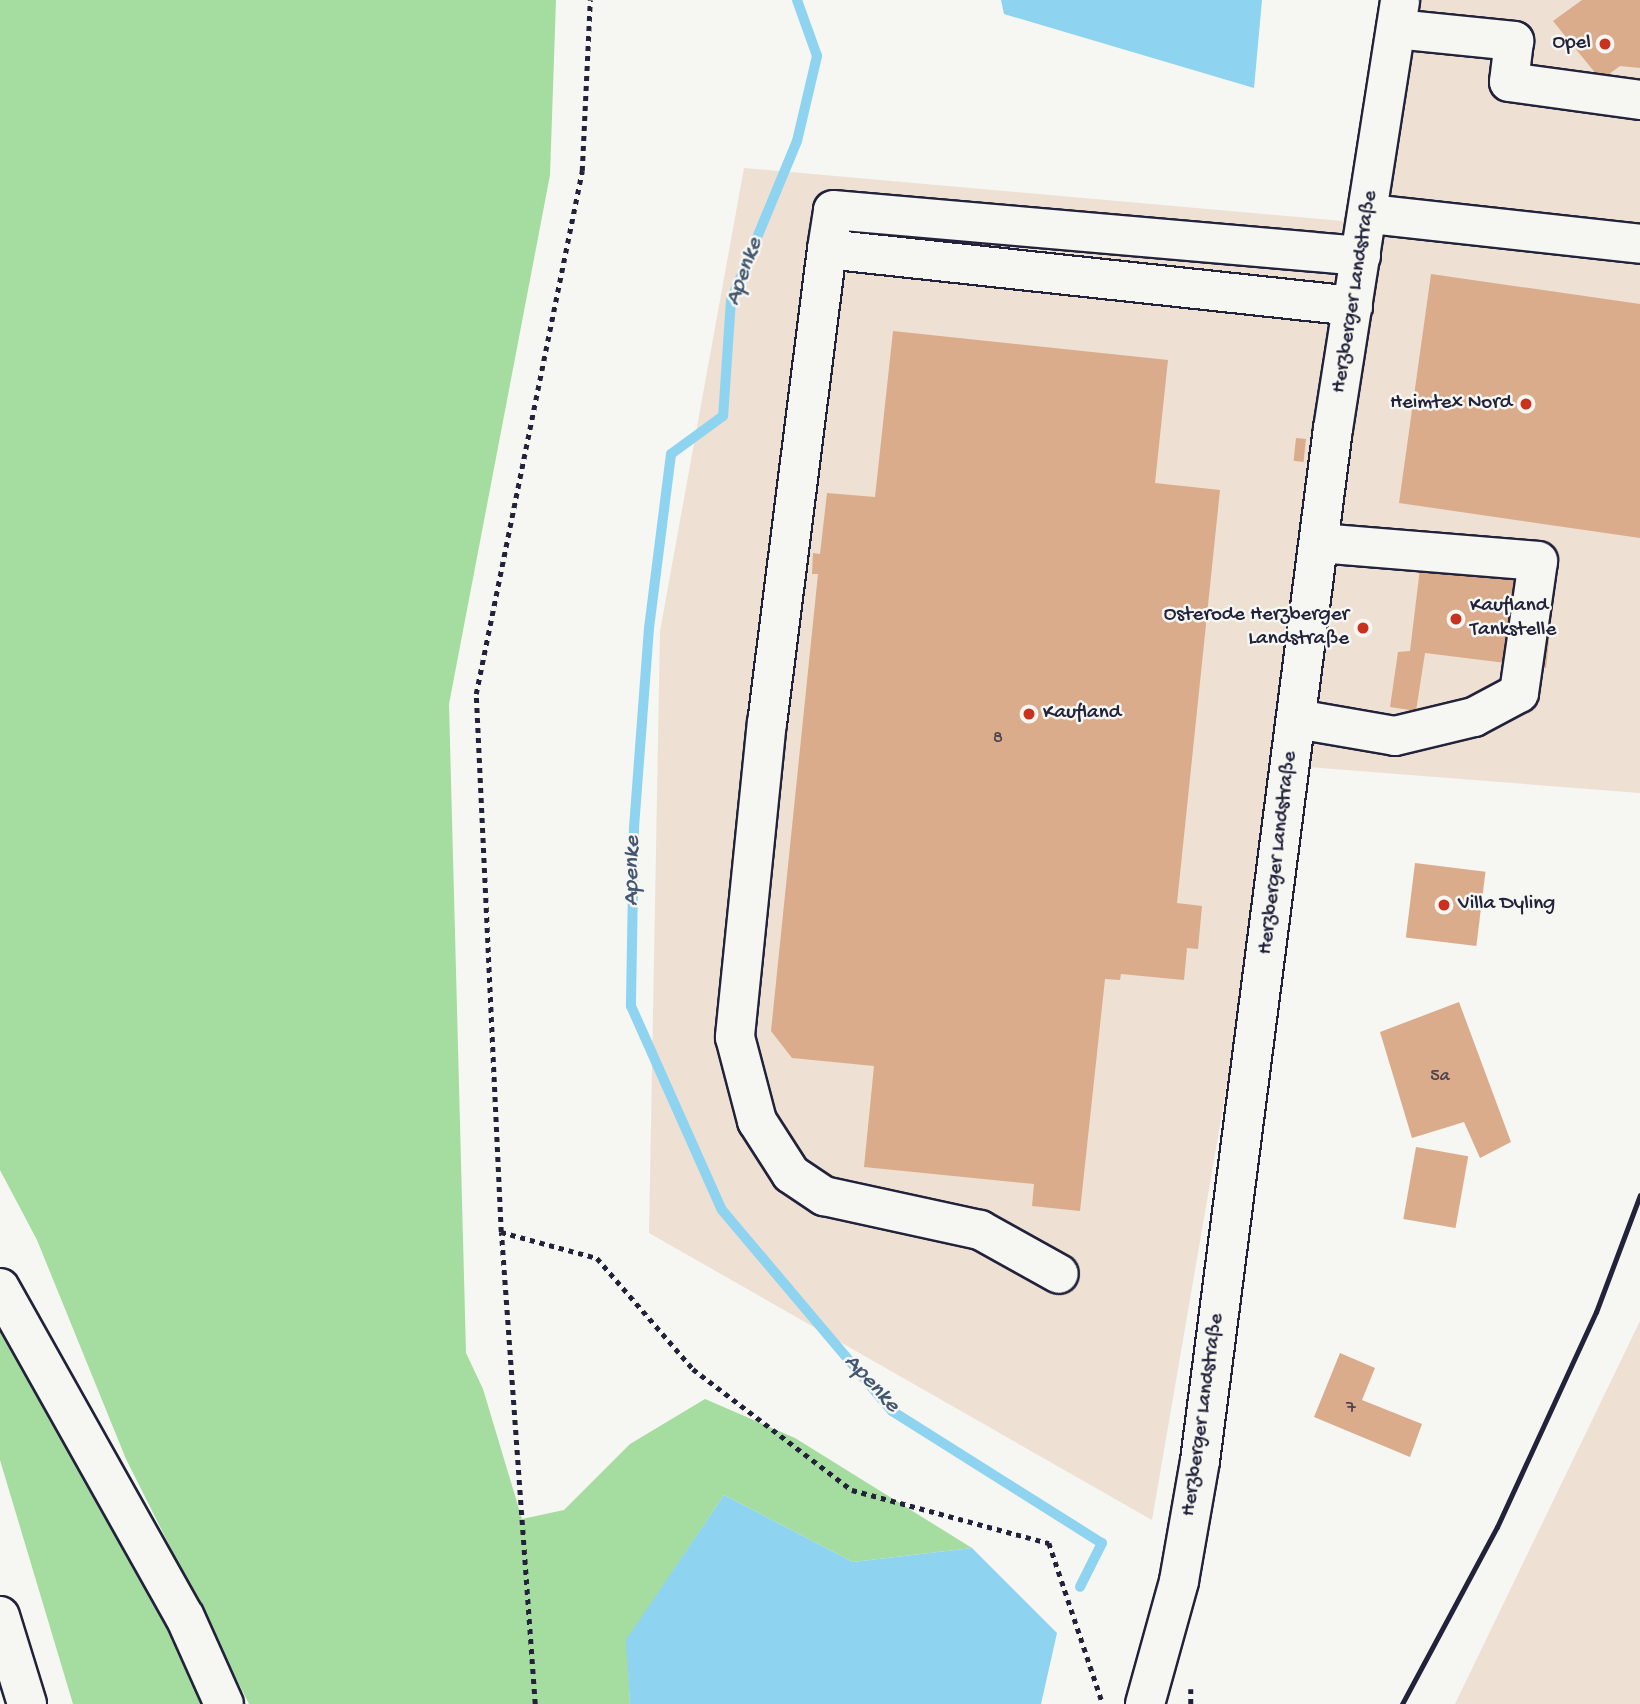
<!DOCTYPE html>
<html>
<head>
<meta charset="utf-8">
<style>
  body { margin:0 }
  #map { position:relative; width:1640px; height:1704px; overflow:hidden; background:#f6f6f2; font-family:"Gochi Hand",sans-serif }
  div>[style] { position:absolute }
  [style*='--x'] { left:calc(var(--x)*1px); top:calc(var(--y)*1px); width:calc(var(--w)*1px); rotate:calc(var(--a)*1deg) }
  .built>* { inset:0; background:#eee0d3 }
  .green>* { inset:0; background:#a5dca0 }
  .water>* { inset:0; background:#8ed3f0 }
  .stream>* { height:10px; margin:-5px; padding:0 5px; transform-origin:5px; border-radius:5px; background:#8ed3f0 }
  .building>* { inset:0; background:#daac8b; transform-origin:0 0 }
  .path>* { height:4.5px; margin-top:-2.25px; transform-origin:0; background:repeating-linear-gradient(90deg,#22223b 0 5px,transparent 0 10px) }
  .roads { filter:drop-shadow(2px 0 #22223b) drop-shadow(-2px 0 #22223b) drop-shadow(0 2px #22223b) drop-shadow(0 -2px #22223b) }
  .minor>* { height:38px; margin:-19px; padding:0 19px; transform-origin:19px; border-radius:19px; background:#f6f6f2 }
  .highway>* { height:38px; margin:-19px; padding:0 19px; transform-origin:19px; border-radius:19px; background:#f6f6f2 }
  .rail>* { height:5px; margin:-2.5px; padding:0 2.5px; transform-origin:2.5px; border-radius:2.5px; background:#22223b }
  .dots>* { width:19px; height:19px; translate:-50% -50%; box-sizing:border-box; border:4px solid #f6f6f2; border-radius:50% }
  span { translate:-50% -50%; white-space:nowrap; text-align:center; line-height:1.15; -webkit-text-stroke:5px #f6f6f2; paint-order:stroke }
  .number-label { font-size:18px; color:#50444f }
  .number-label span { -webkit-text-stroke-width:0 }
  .poi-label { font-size:21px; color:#22223b }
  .right { translate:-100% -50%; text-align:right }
  .left { translate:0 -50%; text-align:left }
  .street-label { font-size:21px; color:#22223b }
  .water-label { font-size:23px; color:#425771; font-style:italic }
</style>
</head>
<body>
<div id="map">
  <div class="built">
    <div style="clip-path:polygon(1396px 0,1640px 0,1640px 793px,1282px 765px,1152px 1520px,649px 1233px,660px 631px,744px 168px,1343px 221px)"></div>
    <div style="clip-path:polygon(1640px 1321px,1640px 1704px,1455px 1704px)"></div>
  </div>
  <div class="green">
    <div style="clip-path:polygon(0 0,556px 0,550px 175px,449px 704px,466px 1353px,483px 1389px,522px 1519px,564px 1510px,630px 1444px,705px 1399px,795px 1438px,972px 1548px,853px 1562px,724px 1495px,627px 1640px,630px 1704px,249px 1704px,126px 1459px,37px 1240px,0 1170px)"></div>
    <div style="clip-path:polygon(0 1314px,172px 1628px,203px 1704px,73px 1704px,0 1460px)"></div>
  </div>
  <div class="water">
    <div style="clip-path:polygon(1001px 0,1262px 0,1254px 88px,1004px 14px)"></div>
    <div style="clip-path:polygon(724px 1495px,853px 1562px,972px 1548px,1057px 1633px,1041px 1704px,630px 1704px,626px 1640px)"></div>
  </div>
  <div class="stream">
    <div style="--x:797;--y:0;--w:59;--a:70.3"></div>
    <div style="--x:817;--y:56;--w:87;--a:103.2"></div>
    <div style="--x:797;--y:141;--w:172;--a:112.5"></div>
    <div style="--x:731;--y:300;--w:116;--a:93.9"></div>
    <div style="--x:723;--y:416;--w:64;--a:143.8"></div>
    <div style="--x:671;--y:454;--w:175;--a:97.2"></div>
    <div style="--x:649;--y:628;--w:202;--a:94.3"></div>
    <div style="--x:634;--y:829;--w:177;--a:91"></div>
    <div style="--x:631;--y:1006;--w:223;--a:66"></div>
    <div style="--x:722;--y:1210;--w:263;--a:49.8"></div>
    <div style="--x:892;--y:1411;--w:248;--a:32.2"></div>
    <div style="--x:1102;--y:1543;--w:49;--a:116.6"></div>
  </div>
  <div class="building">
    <div style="clip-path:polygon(1582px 0,1640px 0,1640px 68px,1620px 66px,1601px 80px,1553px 21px)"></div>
    <div style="clip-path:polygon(1431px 274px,1640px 304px,1640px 538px,1399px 503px)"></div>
    <div style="clip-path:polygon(893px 331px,1168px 360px,1155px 483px,1220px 490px,1177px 903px,1202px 906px,1198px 949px,1187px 948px,1184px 980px,1121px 974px,1120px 980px,1105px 979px,1080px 1211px,1032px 1206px,1034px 1184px,864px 1167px,874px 1066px,792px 1058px,771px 1031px,818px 574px,812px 574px,813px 553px,820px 554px,827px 493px,875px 497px)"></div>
    <div style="left:1296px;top:438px;width:10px;height:23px;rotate:6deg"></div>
    <div style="clip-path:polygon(1421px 560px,1556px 576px,1546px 668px,1425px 653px,1416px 711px,1390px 707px,1398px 652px,1410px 651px)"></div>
    <div style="left:1415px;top:863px;width:71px;height:75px;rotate:7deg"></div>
    <div style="clip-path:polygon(1459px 1002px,1511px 1142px,1480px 1158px,1464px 1122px,1412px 1138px,1380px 1032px)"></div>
    <div style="left:1416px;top:1147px;width:53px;height:73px;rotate:10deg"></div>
    <div style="clip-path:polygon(1340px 1353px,1375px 1368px,1362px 1400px,1422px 1424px,1410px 1457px,1314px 1417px)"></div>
  </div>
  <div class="path">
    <div style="--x:501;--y:1232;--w:99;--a:15.2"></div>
    <div style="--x:597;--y:1258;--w:147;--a:49.1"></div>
    <div style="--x:693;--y:1369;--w:200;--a:37.3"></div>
    <div style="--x:852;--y:1490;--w:204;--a:15.1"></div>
    <div style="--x:1049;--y:1543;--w:170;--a:71.5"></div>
    <div style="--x:1191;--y:1689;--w:15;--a:90"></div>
    <div style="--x:535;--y:1704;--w:473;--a:-94.1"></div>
    <div style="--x:501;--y:1232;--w:539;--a:-92.66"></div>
    <div style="--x:476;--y:694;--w:534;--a:-78.54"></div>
    <div style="--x:582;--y:171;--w:171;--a:-87.3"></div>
  </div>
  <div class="roads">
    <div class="minor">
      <div style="--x:1396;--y:29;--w:119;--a:5.8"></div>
      <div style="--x:1514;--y:41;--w:41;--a:97"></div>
      <div style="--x:1509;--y:82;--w:132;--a:7.8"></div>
      <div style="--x:1370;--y:214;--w:272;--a:6.3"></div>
      <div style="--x:827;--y:249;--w:476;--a:97.2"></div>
      <div style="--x:767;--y:721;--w:318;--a:95.8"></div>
      <div style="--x:735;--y:1037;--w:87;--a:75.3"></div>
      <div style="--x:757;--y:1121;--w:63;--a:57.3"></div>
      <div style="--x:791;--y:1174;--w:40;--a:34"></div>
      <div style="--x:824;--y:1196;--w:160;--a:12.3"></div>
      <div style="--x:980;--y:1230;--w:90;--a:29.1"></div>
      <div style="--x:1353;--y:306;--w:529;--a:-173.82"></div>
      <div style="--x:827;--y:249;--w:39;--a:-81"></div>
      <div style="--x:833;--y:210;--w:530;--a:4.98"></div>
      <div style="--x:1297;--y:719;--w:99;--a:9.8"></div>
      <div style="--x:1395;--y:736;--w:81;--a:-13.5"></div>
      <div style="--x:1474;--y:717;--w:51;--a:-28.1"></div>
      <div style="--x:1519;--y:693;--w:133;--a:-81.8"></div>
      <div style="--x:1538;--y:561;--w:219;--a:-175.3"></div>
      <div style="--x:1145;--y:1704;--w:128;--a:-74.5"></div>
      <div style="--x:1179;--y:1581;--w:122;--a:-80.1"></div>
      <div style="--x:1200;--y:1461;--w:1041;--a:-82.66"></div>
      <div style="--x:1333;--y:429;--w:434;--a:-81.1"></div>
    </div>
    <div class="highway">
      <div style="--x:0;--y:1288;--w:377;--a:60.7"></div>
      <div style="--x:185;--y:1617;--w:95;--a:65.9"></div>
      <div style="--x:0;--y:1616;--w:92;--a:72.9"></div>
    </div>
  </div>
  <div class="rail">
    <div style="--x:1402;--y:1704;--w:201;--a:-61.8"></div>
    <div style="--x:1497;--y:1527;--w:237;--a:-65.3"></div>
    <div style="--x:1596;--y:1312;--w:125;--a:-69.4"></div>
  </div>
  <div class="dots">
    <div style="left:1605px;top:44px;background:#c8321e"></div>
    <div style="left:1526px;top:404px;background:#c8321e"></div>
    <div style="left:1456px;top:619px;background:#c8321e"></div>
    <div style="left:1363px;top:628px;background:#c8321e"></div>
    <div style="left:1029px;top:714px;background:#c8321e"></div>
    <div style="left:1444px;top:905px;background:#c8321e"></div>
  </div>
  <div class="number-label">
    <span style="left:998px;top:739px">8</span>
    <span style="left:1440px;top:1077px">5a</span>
    <span style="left:1351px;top:1409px">7</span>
  </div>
  <div class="poi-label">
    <span class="right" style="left:1591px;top:44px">Opel</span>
    <span class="right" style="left:1512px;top:404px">Heimtex Nord</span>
    <span class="left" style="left:1470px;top:619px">Kaufland<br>Tankstelle</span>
    <span class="right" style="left:1349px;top:628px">Osterode Herzberger<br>Landstraße</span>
    <span class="left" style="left:1043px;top:714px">Kaufland</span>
    <span class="left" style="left:1458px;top:905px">Villa Dyling</span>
  </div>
  <div class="street-label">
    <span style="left:1356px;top:292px;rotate:-81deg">Herzberger Landstraße</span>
    <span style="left:1279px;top:853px;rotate:-83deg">Herzberger Landstraße</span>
    <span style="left:1204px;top:1415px;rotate:-82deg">Herzberger Landstraße</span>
  </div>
  <div class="water-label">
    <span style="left:745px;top:272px;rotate:-70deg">Apenke</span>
    <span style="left:633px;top:871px;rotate:-89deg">Apenke</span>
    <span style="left:871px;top:1384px;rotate:47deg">Apenke</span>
  </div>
</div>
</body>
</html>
